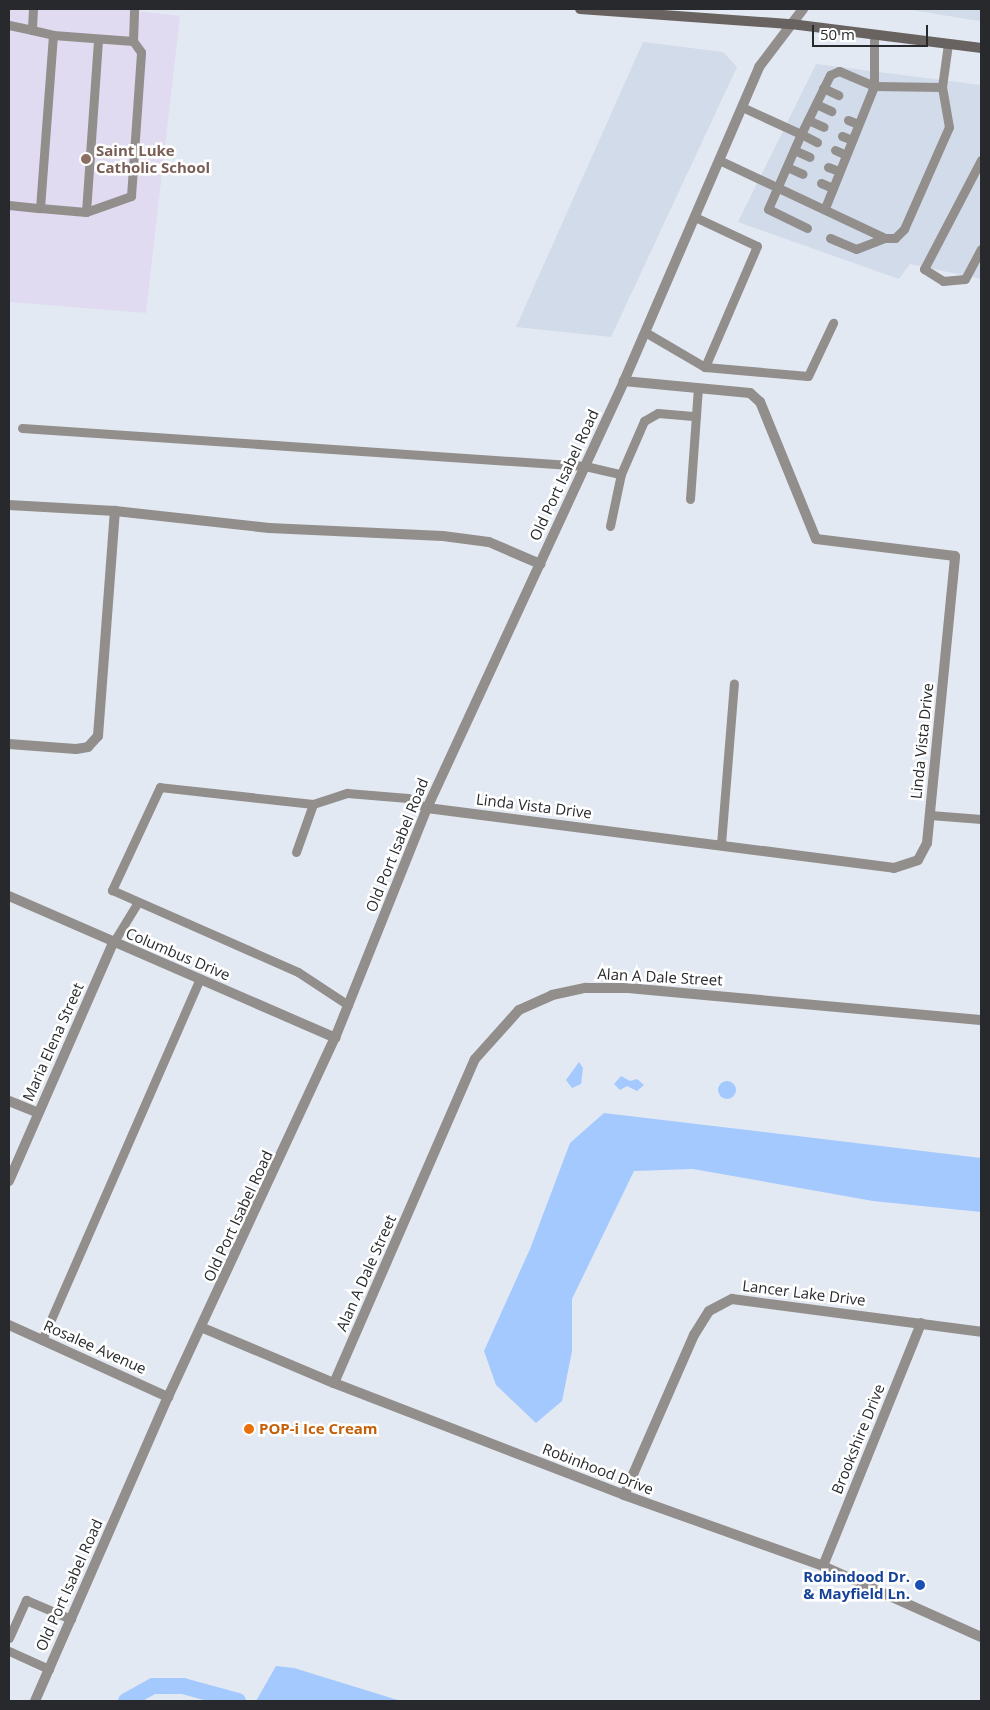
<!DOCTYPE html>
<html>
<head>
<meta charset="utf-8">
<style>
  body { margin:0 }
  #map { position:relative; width:990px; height:1710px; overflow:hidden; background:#e3e9f2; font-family:"Open Sans",sans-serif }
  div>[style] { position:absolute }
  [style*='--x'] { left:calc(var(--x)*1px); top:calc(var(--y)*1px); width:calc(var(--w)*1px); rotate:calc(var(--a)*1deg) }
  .built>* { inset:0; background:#d1dbe9 }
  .education>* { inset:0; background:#e1dbf1 }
  .water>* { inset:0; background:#a3c9fe }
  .round { border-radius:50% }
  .canal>* { height:16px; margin:-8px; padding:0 8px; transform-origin:8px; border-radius:8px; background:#a3c9fe }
  .service>* { height:9px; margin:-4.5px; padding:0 4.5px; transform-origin:4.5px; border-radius:4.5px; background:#928e8c }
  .minor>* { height:10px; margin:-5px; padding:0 5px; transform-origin:5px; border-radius:5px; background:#928e8c }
  .tertiary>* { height:10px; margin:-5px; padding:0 5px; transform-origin:5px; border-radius:5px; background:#928e8c }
  .secondary>* { height:10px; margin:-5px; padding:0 5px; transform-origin:5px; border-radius:5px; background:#686360 }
  .dots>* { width:14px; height:14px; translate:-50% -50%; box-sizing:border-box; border:2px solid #fff; border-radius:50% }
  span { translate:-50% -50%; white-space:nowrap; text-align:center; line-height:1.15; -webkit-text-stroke:5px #fff; paint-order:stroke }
  .education-label { font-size:15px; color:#785e54; font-weight:700 }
  .left { translate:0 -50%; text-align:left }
  .street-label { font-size:15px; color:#27292c }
  .food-label { font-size:15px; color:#c56008; font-weight:700 }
  .transit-label { font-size:15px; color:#164399; font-weight:700 }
  .right { translate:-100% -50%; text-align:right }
  .frame { position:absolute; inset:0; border:10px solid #27292c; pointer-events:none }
  .scale { position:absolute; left:812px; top:25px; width:116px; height:22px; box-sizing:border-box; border:2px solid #27292c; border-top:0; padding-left:6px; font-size:15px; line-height:18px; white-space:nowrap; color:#27292c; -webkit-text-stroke:4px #fff; paint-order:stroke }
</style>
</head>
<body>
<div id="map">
  <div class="built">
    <div style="clip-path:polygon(906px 9px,981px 9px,981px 21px,967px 19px)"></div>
    <div style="clip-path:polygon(643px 42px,723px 52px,737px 67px,611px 337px,516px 327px)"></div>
    <div style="clip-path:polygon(816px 64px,981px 85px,981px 279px,910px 264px,899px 279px,738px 222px)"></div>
  </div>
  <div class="education">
    <div style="clip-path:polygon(9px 9px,121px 9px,180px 16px,146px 313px,9px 302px)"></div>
  </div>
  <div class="water">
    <div style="clip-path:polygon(579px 1062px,583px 1068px,581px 1084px,572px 1088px,566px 1080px)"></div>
    <div style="clip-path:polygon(621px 1076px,630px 1081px,637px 1079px,644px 1085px,637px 1091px,627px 1086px,620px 1090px,614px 1084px)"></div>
    <div class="round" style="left:718px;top:1081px;width:18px;height:18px"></div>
    <div style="clip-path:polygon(604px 1113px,981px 1158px,981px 1212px,873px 1201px,693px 1169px,634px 1171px,572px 1299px,572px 1351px,562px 1401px,536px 1423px,496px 1385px,484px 1351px,530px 1249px,570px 1143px)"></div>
    <div style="clip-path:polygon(276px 1666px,294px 1668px,401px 1701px,256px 1701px)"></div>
  </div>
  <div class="canal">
    <div style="--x:126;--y:1701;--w:31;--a:-29"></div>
    <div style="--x:153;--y:1686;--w:30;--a:0"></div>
    <div style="--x:183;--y:1686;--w:57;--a:15.3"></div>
  </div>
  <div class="service">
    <div style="--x:33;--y:9;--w:21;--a:93"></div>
    <div style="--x:32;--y:30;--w:22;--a:13"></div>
    <div style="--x:53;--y:35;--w:80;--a:4.3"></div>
    <div style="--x:133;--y:41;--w:32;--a:-88"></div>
    <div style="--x:9;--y:25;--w:24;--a:12"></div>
    <div style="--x:823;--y:88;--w:17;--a:25"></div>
    <div style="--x:816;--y:104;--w:17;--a:25"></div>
    <div style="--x:742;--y:107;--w:65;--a:24.6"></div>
    <div style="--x:801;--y:134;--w:66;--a:-63.8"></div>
    <div style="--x:830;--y:75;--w:10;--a:-24"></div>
    <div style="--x:839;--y:71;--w:38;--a:23"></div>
    <div style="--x:874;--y:86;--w:51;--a:-90"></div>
    <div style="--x:808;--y:120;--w:17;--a:24"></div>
    <div style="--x:848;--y:120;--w:11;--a:22"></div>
    <div style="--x:842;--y:136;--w:11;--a:22"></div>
    <div style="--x:794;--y:150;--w:17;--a:24"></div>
    <div style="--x:835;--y:150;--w:12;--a:24"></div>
    <div style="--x:719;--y:160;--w:183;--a:25.2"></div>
    <div style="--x:885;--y:238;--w:10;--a:0"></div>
    <div style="--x:895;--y:238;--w:13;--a:-45"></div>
    <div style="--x:904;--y:229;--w:111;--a:-66.2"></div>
    <div style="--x:949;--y:127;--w:41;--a:-99.9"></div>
    <div style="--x:942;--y:87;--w:43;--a:-82.1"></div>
    <div style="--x:981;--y:160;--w:123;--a:117.6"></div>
    <div style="--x:924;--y:269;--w:22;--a:32"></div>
    <div style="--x:943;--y:281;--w:22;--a:-5"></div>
    <div style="--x:965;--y:279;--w:34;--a:-62"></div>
    <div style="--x:787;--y:167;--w:17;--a:24"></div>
    <div style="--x:828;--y:167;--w:12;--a:20"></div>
    <div style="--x:821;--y:183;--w:13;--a:23"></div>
    <div style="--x:9;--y:205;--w:31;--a:6"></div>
    <div style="--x:40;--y:208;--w:173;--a:-85.7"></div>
    <div style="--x:40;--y:208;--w:46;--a:5"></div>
    <div style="--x:86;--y:212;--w:173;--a:-86"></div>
    <div style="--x:825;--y:208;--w:131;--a:-68.1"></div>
    <div style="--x:874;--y:86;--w:68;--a:0.8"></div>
    <div style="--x:86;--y:212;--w:48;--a:-19.6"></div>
    <div style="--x:131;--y:196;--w:144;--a:-86"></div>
    <div style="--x:141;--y:52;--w:14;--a:-126"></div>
    <div style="--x:695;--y:217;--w:68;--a:25.1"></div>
    <div style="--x:757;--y:246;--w:132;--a:113.3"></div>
    <div style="--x:807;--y:228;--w:43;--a:-154"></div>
    <div style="--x:768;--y:209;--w:82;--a:-66.3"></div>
    <div style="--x:801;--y:134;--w:18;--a:27"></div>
    <div style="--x:830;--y:238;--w:28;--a:23"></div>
    <div style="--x:856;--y:249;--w:31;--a:-21"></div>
    <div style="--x:645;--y:332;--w:69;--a:30.3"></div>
    <div style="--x:705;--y:367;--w:103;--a:5"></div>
    <div style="--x:808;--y:376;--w:59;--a:-64.7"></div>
    <div style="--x:22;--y:428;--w:564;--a:3.86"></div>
    <div style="--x:585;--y:466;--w:37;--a:13"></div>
    <div style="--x:690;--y:499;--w:111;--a:-85.9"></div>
    <div style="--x:610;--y:526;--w:53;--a:-78.1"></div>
    <div style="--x:621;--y:474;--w:58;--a:-66.5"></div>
    <div style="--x:644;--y:421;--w:16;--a:-30"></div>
    <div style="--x:658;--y:413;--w:38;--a:5"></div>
    <div style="--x:313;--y:804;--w:154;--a:-173.7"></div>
    <div style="--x:160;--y:787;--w:114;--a:115"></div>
    <div style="--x:112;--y:890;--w:203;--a:23.8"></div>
    <div style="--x:298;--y:972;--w:60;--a:33.4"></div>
    <div style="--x:930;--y:815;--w:51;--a:4.5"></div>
    <div style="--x:721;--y:844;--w:161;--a:-85.4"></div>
    <div style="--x:296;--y:852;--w:51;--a:-70.5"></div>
    <div style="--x:313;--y:804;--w:36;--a:-18"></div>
    <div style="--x:347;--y:793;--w:61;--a:4.7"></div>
    <div style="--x:408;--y:798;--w:21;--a:28"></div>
    <div style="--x:113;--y:943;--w:48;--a:-58.6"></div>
    <div style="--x:42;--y:1340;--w:393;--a:-66.4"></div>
    <div style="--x:9;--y:1638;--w:42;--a:-65.9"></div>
    <div style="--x:26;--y:1600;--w:49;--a:22.9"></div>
    <div style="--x:9;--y:1651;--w:44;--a:24.2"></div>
  </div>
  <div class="minor">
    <div style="--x:9;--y:505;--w:106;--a:3.2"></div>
    <div style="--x:115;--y:511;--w:155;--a:6.3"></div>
    <div style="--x:269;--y:528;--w:174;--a:2.6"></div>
    <div style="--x:443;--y:536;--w:46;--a:7.4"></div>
    <div style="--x:489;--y:542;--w:56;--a:23.3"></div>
    <div style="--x:9;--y:744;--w:67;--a:4.3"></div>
    <div style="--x:76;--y:749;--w:12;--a:-9"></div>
    <div style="--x:88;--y:747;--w:15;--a:-48"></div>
    <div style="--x:98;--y:736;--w:226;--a:-85.7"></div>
    <div style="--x:427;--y:808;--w:471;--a:7.3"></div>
    <div style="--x:894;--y:868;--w:25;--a:-18"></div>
    <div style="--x:918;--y:860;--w:19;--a:-62"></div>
    <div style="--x:927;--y:843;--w:288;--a:-84.4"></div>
    <div style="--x:955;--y:556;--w:140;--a:-173"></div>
    <div style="--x:816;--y:539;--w:148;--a:-112.2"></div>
    <div style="--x:760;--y:402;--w:13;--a:-138"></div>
    <div style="--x:750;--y:393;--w:127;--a:-174.6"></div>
    <div style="--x:9;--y:896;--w:356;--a:23.5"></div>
    <div style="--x:9;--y:1101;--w:31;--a:22"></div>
    <div style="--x:9;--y:1181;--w:260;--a:-66.4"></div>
    <div style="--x:9;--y:1325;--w:175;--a:24.4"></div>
    <div style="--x:334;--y:1383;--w:353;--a:-66.5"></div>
    <div style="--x:475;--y:1059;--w:66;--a:-48.1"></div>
    <div style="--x:519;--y:1010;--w:36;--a:-24"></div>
    <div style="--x:552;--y:995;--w:35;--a:-12"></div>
    <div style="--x:586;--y:988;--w:42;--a:0"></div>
    <div style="--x:628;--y:988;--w:354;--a:5.2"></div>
    <div style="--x:624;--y:1495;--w:175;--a:-66.4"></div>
    <div style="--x:694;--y:1335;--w:28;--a:-58"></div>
    <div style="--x:709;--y:1311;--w:26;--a:-28"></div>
    <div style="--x:732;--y:1299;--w:251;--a:7.5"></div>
    <div style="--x:823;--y:1566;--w:262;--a:-68"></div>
  </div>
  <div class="tertiary">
    <div style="--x:203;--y:1328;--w:142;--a:22.8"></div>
    <div style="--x:334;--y:1383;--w:311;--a:21.1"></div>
    <div style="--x:624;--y:1495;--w:211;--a:19.6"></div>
    <div style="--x:823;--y:1566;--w:173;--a:24.2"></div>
    <div style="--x:35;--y:1701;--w:332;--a:-66.4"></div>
    <div style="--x:168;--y:1397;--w:396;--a:-65.1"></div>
    <div style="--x:335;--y:1038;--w:248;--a:-68.2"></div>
    <div style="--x:427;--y:808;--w:470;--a:-65.2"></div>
    <div style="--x:624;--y:381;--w:342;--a:-66.7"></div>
    <div style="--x:759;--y:67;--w:73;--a:-52.8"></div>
  </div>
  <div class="secondary">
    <div style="--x:580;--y:9;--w:212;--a:4.1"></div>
    <div style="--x:791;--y:24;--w:192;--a:7.2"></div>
  </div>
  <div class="dots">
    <div style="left:86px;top:159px;background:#8d6e63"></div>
    <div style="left:249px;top:1429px;background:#e8710a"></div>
    <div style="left:920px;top:1585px;background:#1a4fb4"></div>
  </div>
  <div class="education-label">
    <span class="left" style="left:96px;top:159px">Saint Luke<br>Catholic School</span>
  </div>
  <div class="street-label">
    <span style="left:564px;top:475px;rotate:-65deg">Old Port Isabel Road</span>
    <span style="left:922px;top:741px;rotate:-84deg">Linda Vista Drive</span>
    <span style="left:534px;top:806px;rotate:7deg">Linda Vista Drive</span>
    <span style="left:397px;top:845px;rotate:-68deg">Old Port Isabel Road</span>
    <span style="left:178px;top:954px;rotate:23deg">Columbus Drive</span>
    <span style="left:660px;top:977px;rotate:3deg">Alan A Dale Street</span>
    <span style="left:53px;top:1042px;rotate:-66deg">Maria Elena Street</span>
    <span style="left:238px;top:1216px;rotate:-65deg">Old Port Isabel Road</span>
    <span style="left:366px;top:1273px;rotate:-66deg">Alan A Dale Street</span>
    <span style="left:804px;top:1293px;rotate:7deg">Lancer Lake Drive</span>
    <span style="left:95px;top:1347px;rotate:24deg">Rosalee Avenue</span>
    <span style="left:858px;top:1439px;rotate:-68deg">Brookshire Drive</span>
    <span style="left:598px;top:1469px;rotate:21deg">Robinhood Drive</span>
    <span style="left:69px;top:1585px;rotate:-66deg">Old Port Isabel Road</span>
  </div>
  <div class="food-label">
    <span class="left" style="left:259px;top:1429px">POP-i Ice Cream</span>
  </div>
  <div class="transit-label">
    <span class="right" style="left:910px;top:1585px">Robindood Dr.<br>&amp; Mayfield Ln.</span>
  </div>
  <div class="frame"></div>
  <div class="scale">50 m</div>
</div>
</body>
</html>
